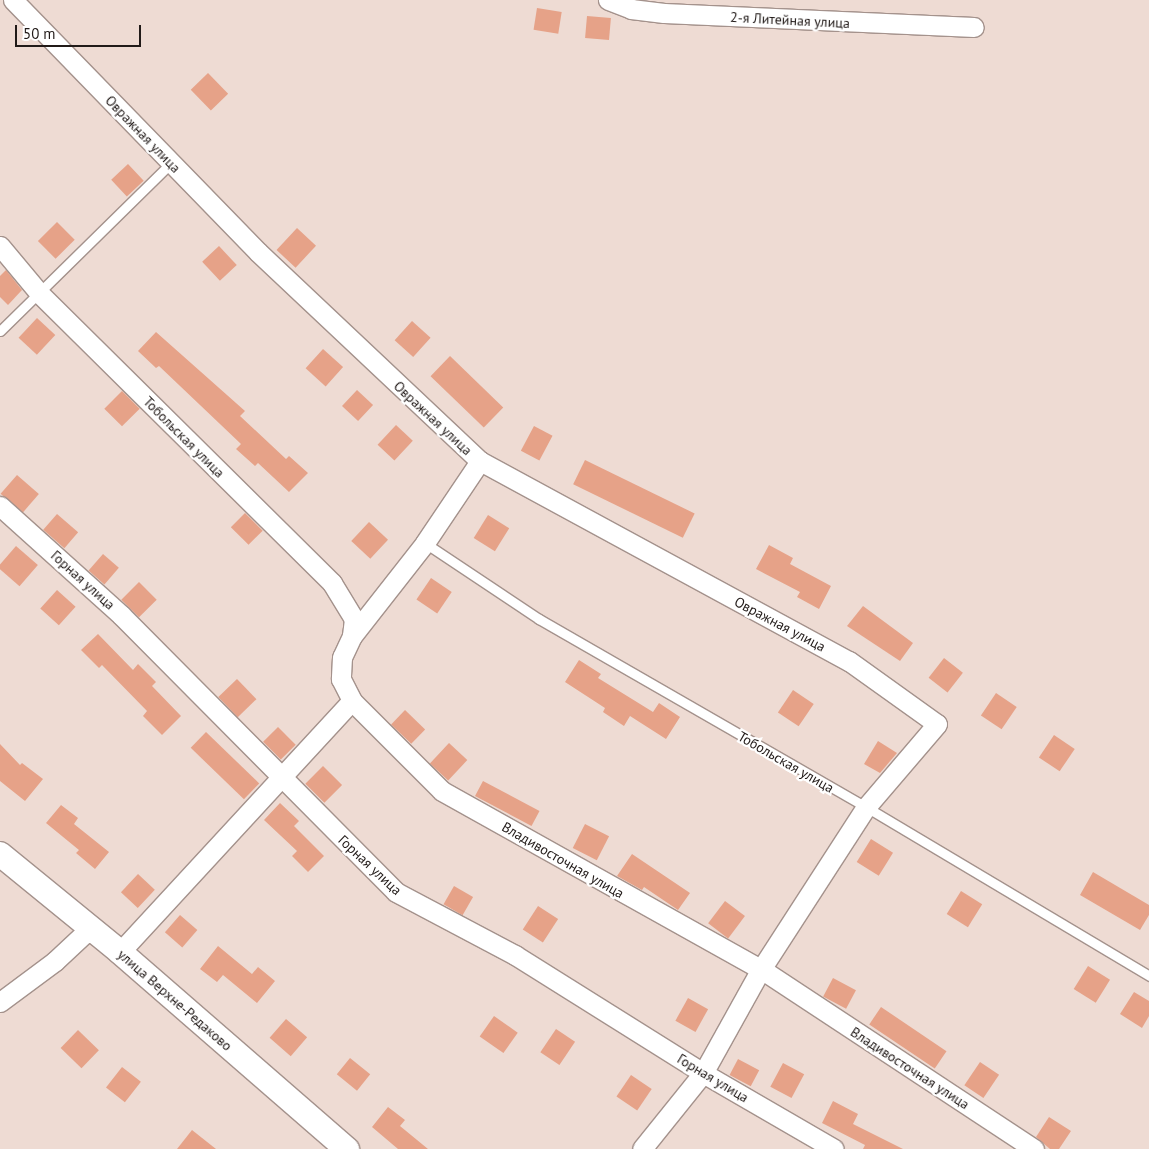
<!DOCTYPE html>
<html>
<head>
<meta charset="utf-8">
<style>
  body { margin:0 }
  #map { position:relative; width:1149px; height:1149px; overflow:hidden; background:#eedbd3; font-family:"PT Sans",sans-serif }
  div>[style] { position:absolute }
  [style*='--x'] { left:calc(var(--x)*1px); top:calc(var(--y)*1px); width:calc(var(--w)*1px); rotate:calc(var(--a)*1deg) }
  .building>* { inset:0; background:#e6a288; transform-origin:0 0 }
  .roads { filter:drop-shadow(1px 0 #a4928c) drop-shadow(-1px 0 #a4928c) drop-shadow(0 1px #a4928c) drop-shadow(0 -1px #a4928c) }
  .service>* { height:9px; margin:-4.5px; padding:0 4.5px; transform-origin:4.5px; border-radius:4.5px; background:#fff }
  .minor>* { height:19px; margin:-9.5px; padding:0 9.5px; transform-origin:9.5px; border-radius:9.5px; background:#fff }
  .tertiary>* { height:24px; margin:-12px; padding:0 12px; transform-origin:12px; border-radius:12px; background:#fff }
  span { translate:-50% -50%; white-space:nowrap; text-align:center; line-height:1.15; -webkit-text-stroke:4.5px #fff; paint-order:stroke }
  .street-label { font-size:14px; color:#211a18 }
  .scale { position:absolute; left:15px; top:25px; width:126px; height:22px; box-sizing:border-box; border:2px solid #211a18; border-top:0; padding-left:6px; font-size:15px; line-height:18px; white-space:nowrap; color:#211a18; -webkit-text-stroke:4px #fff; paint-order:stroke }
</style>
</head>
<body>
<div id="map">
  <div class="building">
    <div style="left:537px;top:8px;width:25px;height:22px;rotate:9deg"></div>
    <div style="left:587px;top:16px;width:24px;height:22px;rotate:5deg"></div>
    <div style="left:208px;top:73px;width:29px;height:24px;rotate:46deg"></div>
    <div style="left:128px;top:164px;width:23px;height:23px;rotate:47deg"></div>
    <div style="left:57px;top:222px;width:25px;height:27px;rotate:45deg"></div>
    <div style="left:297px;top:228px;width:26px;height:30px;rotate:43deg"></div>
    <div style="left:219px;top:246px;width:26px;height:23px;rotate:47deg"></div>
    <div style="clip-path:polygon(6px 270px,22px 290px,8px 305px,0 297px,0 276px)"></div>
    <div style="left:37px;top:318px;width:25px;height:27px;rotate:43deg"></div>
    <div style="left:412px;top:321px;width:25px;height:26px;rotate:42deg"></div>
    <div style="clip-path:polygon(156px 332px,245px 411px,240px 416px,286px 459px,289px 456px,308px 473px,289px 492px,258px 463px,255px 466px,236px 449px,241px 444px,159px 366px,156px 368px,138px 351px)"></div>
    <div style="left:323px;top:349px;width:27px;height:26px;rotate:42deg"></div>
    <div style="left:450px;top:356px;width:74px;height:28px;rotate:44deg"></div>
    <div style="left:357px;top:390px;width:22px;height:22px;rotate:43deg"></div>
    <div style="left:122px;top:391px;width:25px;height:25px;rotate:45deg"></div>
    <div style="left:396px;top:425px;width:23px;height:27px;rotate:43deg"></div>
    <div style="left:534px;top:426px;width:21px;height:28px;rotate:28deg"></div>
    <div style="left:585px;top:460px;width:122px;height:27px;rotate:26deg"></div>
    <div style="left:17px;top:475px;width:29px;height:25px;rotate:41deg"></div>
    <div style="left:245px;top:513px;width:25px;height:20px;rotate:45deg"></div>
    <div style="left:57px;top:514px;width:28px;height:21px;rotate:41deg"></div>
    <div style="left:488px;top:515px;width:25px;height:27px;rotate:32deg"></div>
    <div style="left:369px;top:522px;width:26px;height:26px;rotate:43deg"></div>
    <div style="clip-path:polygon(769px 545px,793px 558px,790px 564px,831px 586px,819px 609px,797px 597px,800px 592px,756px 569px)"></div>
    <div style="left:16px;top:546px;width:29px;height:28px;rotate:41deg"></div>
    <div style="left:103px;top:554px;width:21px;height:22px;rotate:41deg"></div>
    <div style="left:431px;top:578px;width:25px;height:26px;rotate:34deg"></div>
    <div style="left:139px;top:582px;width:25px;height:25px;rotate:45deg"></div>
    <div style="left:57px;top:590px;width:25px;height:25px;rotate:42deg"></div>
    <div style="clip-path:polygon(863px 606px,913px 643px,900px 661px,847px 626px)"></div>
    <div style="clip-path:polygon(98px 634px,133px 670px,138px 664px,156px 682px,152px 686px,181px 716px,162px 735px,143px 716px,147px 711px,102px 665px,99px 668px,81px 650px)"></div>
    <div style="left:944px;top:658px;width:24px;height:25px;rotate:38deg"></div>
    <div style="clip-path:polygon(579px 660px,601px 674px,598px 678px,653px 712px,659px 703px,680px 717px,666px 739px,630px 716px,624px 726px,603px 712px,605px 708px,565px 682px)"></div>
    <div style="left:237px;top:679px;width:28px;height:26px;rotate:46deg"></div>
    <div style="left:793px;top:690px;width:25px;height:27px;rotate:34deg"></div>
    <div style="left:996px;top:693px;width:25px;height:27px;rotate:34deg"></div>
    <div style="left:405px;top:710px;width:28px;height:20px;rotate:44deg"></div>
    <div style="left:278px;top:727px;width:25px;height:21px;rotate:45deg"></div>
    <div style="left:206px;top:732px;width:74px;height:22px;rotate:44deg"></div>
    <div style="left:1054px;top:735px;width:25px;height:27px;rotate:34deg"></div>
    <div style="clip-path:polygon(878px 741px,897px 753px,880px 773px,864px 764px)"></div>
    <div style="left:449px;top:743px;width:25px;height:28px;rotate:43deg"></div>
    <div style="clip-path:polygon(0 744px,20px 765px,22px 763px,43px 779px,25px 801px,0 781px)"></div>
    <div style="left:323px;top:766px;width:27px;height:25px;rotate:45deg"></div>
    <div style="left:483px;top:781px;width:64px;height:17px;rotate:28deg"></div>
    <div style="clip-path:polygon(280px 803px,299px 821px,294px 826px,324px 856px,308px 872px,292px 856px,297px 851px,264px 820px)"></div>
    <div style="clip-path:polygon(61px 805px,78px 818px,74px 824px,109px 852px,95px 869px,76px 853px,79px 850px,46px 823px)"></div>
    <div style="left:585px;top:824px;width:27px;height:27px;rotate:27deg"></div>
    <div style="left:871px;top:839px;width:26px;height:27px;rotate:32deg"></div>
    <div style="clip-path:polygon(632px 854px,690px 893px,678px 910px,644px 887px,642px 890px,617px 876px)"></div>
    <div style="clip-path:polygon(1093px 872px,1149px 905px,1149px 915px,1140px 930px,1080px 895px)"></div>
    <div style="left:138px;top:874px;width:23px;height:25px;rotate:43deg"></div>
    <div style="left:454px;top:886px;width:22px;height:21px;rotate:30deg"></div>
    <div style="left:961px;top:891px;width:25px;height:27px;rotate:32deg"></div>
    <div style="left:725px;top:901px;width:25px;height:28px;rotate:37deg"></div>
    <div style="left:538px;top:906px;width:24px;height:28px;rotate:33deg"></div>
    <div style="left:180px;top:915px;width:23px;height:23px;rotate:41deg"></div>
    <div style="clip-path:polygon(218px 946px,252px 974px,258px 967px,275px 981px,257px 1003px,223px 975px,217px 982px,200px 969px)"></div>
    <div style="left:1088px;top:966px;width:26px;height:27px;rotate:32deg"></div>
    <div style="left:833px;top:978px;width:26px;height:21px;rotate:28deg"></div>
    <div style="clip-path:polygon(1134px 992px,1149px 1001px,1149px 1016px,1142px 1028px,1120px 1014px)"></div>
    <div style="left:688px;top:998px;width:23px;height:26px;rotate:29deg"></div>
    <div style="left:881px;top:1007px;width:79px;height:21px;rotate:34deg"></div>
    <div style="left:494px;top:1016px;width:29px;height:25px;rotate:35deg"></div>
    <div style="left:286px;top:1019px;width:28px;height:25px;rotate:41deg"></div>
    <div style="left:556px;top:1029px;width:23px;height:28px;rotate:34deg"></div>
    <div style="left:78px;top:1030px;width:29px;height:25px;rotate:44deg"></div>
    <div style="left:350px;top:1058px;width:26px;height:21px;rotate:39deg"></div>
    <div style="left:738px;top:1059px;width:24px;height:18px;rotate:28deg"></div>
    <div style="left:980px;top:1062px;width:23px;height:28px;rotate:34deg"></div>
    <div style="left:783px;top:1063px;width:24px;height:27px;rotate:28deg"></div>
    <div style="left:122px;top:1067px;width:24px;height:26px;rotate:38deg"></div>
    <div style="left:631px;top:1075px;width:25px;height:26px;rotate:34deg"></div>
    <div style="clip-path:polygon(833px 1101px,858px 1114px,853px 1124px,903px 1149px,863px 1149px,865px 1145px,822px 1123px)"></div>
    <div style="clip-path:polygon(388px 1107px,405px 1120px,400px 1126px,428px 1149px,398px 1149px,372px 1127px)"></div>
    <div style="clip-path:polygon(1049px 1117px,1071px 1131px,1059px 1149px,1050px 1149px,1036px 1137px)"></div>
    <div style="clip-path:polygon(192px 1130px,216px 1149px,177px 1149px)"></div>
  </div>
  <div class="roads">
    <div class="service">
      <div style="--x:0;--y:331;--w:240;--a:-44.5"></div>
      <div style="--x:425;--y:543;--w:137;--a:33.7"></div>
      <div style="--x:539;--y:619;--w:377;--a:29.9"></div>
      <div style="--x:866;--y:807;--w:330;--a:30.8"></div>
    </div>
    <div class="minor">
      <div style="--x:13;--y:0;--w:351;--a:45.8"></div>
      <div style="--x:258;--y:252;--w:305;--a:43.3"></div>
      <div style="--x:480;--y:461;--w:420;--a:28.5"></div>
      <div style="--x:849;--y:661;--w:108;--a:35.6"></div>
      <div style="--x:937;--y:724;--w:109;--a:130.5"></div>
      <div style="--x:866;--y:807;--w:193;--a:122.9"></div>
      <div style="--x:761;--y:969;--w:119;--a:119.1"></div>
      <div style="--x:703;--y:1073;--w:97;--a:128.8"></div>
      <div style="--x:608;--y:0;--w:25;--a:21"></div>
      <div style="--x:631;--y:9;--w:33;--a:7"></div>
      <div style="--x:664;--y:13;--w:310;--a:2.6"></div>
      <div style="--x:0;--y:246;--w:62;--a:50.2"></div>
      <div style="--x:40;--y:294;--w:411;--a:44.7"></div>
      <div style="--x:332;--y:583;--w:42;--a:58.6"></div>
      <div style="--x:354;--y:619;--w:17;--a:97"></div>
      <div style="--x:480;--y:461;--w:99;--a:123.9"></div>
      <div style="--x:425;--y:543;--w:118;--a:128.1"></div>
      <div style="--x:352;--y:636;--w:23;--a:115"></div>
      <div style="--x:342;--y:657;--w:22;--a:93"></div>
      <div style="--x:341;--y:679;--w:25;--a:63"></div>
      <div style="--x:352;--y:701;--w:127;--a:45"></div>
      <div style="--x:442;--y:791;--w:365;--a:29.2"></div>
      <div style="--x:761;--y:969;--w:327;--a:33.4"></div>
      <div style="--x:0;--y:506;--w:163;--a:42"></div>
      <div style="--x:121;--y:615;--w:390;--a:45.2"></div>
      <div style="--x:396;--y:892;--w:135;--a:27.9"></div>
      <div style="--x:515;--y:955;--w:222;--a:32.1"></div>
      <div style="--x:703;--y:1073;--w:151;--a:30.1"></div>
      <div style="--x:120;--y:952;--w:342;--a:-47.3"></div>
      <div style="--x:0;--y:1002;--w:69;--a:-36.7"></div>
      <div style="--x:55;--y:961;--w:41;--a:-43"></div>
      <div style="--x:85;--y:933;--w:12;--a:0"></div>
    </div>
    <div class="tertiary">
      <div style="--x:0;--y:854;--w:155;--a:39.2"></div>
      <div style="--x:120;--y:952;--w:301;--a:41"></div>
    </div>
  </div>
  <div class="street-label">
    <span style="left:790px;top:20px;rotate:3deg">2-я Литейная улица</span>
    <span style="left:143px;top:134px;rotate:46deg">Овражная улица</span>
    <span style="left:433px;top:418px;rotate:43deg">Овражная улица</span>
    <span style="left:184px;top:437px;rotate:45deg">Тобольская улица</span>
    <span style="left:83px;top:580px;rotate:42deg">Горная улица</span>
    <span style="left:780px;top:624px;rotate:28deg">Овражная улица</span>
    <span style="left:786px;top:762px;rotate:30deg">Тобольская улица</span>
    <span style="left:563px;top:860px;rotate:30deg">Владивосточная улица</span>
    <span style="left:370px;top:865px;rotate:43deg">Горная улица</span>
    <span style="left:175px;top:1000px;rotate:41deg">улица Верхне-Редаково</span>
    <span style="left:910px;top:1068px;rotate:33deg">Владивосточная улица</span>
    <span style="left:713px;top:1078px;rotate:31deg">Горная улица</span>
  </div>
  <div class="scale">50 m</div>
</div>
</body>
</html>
